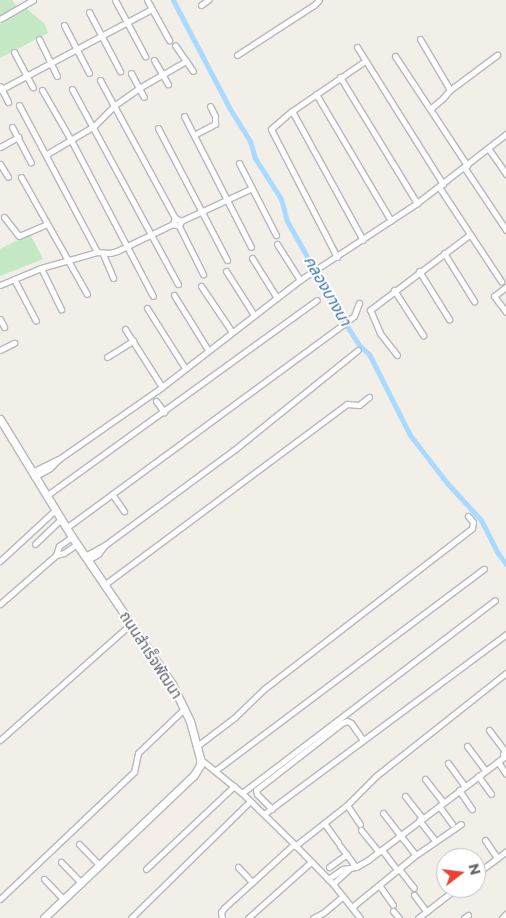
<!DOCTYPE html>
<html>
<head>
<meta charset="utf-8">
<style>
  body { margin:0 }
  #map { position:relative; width:506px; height:918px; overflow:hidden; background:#f1efe8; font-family:Montserrat,"Noto Sans Thai",sans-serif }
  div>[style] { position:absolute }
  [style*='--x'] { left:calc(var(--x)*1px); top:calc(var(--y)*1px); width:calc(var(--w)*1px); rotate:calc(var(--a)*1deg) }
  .green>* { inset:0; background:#c5e8c5 }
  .canal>* { height:5px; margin:-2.5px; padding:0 2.5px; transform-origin:2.5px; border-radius:2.5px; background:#aadaff }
  .roads { filter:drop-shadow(1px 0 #b5b8bc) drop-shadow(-1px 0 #b5b8bc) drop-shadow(0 1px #b5b8bc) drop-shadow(0 -1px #b5b8bc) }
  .street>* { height:5px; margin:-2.5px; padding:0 2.5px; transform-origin:2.5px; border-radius:2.5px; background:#fff }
  .secondary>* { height:7px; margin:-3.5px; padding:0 3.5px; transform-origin:3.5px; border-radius:3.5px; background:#fff }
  span { translate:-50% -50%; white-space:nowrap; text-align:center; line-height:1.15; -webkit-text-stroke:4px #fff; paint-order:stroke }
  .street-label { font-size:15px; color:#5f6368 }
  .water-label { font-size:16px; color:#4174aa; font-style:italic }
  .north { position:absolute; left:436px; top:848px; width:50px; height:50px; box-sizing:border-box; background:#fff; border:1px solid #bfc1c3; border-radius:50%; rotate:75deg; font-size:14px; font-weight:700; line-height:20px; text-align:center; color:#5f6368 }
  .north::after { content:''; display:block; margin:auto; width:18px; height:22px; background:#ea4335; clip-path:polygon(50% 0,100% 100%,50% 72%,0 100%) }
</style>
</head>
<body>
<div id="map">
  <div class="green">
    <div style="clip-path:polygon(0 0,12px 0,17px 7px,0 17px)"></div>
    <div style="clip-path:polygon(27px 9px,45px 24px,48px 33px,0 58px,0 24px)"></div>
    <div style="clip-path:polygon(30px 234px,43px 259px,0 276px,0 249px)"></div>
  </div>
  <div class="canal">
    <div style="--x:173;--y:0;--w:123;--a:62.4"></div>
    <div style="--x:230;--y:109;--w:38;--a:58"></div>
    <div style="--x:250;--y:141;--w:18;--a:74"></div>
    <div style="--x:255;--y:158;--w:49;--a:57.6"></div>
    <div style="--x:281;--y:199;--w:23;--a:75"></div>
    <div style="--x:287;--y:221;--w:110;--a:60.6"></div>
    <div style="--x:341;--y:317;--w:35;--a:57"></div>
    <div style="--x:360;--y:346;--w:12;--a:42"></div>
    <div style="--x:369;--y:354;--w:91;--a:63.2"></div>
    <div style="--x:410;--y:435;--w:61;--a:52.4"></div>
    <div style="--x:447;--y:483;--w:50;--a:47.4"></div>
    <div style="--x:481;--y:520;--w:36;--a:63"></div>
    <div style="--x:497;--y:552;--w:15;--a:53"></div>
  </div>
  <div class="roads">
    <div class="street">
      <div style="--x:115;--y:0;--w:64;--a:61.8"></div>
      <div style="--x:147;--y:0;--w:46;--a:61.2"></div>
      <div style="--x:201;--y:5;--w:9;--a:-36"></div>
      <div style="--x:89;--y:12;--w:67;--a:62.3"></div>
      <div style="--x:0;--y:19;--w:38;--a:-30"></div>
      <div style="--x:64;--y:25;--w:54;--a:62.5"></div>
      <div style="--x:39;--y:39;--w:41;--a:64.1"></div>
      <div style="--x:420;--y:39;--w:59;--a:59.5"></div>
      <div style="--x:357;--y:47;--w:162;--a:57.9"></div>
      <div style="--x:14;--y:52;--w:40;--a:62"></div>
      <div style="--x:237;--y:55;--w:92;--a:-33"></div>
      <div style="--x:314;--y:5;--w:7;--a:-45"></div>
      <div style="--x:395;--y:56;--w:131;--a:56.6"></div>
      <div style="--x:154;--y:60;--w:28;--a:60"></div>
      <div style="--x:186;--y:61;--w:12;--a:55"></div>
      <div style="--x:131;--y:73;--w:27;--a:62"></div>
      <div style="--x:340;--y:77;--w:148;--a:58.6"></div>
      <div style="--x:100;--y:80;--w:157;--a:61.5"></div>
      <div style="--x:0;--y:86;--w:18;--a:63"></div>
      <div style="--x:72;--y:89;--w:222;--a:61.5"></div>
      <div style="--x:0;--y:90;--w:172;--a:-28.1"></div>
      <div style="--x:42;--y:90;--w:58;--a:59.9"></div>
      <div style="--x:71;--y:140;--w:176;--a:62.3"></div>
      <div style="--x:316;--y:94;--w:147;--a:59.4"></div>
      <div style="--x:19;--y:105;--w:166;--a:62"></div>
      <div style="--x:430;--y:109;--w:17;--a:-40"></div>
      <div style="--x:443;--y:98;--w:11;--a:-49"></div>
      <div style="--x:450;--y:90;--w:59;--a:-36.7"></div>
      <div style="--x:292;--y:111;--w:147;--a:61.2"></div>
      <div style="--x:184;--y:116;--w:147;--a:62.9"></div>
      <div style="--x:12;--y:127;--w:40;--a:62"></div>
      <div style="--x:158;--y:128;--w:149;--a:62.4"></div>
      <div style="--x:194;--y:135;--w:24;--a:-28"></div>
      <div style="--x:215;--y:124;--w:8;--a:-90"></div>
      <div style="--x:215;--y:116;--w:11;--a:-117"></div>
      <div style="--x:0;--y:147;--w:21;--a:-29"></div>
      <div style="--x:488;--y:148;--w:32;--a:55"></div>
      <div style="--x:47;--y:154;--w:55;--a:-30.8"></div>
      <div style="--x:94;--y:126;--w:30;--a:-45"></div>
      <div style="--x:115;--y:105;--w:29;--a:-35"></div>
      <div style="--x:139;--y:88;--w:54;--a:-29.9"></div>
      <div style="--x:186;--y:61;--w:19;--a:-125"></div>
      <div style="--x:239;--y:163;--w:81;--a:62.8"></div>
      <div style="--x:0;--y:164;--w:15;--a:58"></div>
      <div style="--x:464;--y:167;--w:76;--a:56.3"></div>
      <div style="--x:21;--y:177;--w:134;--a:60.6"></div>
      <div style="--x:439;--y:187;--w:113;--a:56.6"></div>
      <div style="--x:4;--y:217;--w:24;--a:52"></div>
      <div style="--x:19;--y:236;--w:30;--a:-23"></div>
      <div style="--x:181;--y:221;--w:7;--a:-153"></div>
      <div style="--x:175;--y:218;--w:6;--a:108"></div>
      <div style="--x:173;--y:224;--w:6;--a:18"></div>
      <div style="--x:179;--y:226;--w:5;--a:-68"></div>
      <div style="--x:181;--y:221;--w:78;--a:-24.9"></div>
      <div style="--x:179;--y:226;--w:54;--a:63.4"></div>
      <div style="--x:277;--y:244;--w:43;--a:57.4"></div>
      <div style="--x:444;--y:253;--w:57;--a:58"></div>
      <div style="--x:103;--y:254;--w:26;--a:67"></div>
      <div style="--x:337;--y:257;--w:144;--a:-117.3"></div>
      <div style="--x:271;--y:129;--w:28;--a:-41"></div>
      <div style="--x:292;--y:111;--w:88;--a:-34.4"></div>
      <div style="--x:252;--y:258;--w:47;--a:58"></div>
      <div style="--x:41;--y:268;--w:46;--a:64"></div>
      <div style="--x:226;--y:271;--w:52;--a:57.5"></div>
      <div style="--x:419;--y:271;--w:57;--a:58"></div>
      <div style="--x:14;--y:279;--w:47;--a:62.4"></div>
      <div style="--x:0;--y:285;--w:44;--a:-22.5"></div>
      <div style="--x:41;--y:268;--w:58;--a:-15.9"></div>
      <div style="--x:97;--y:252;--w:13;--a:4"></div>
      <div style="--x:110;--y:253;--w:7;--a:-16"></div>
      <div style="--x:117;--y:251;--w:62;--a:-25.7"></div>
      <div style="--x:201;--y:286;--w:55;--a:56"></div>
      <div style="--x:506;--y:287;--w:15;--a:143"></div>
      <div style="--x:494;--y:296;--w:20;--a:53"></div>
      <div style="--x:394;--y:290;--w:54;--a:57.2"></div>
      <div style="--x:174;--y:295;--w:65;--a:58.3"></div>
      <div style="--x:147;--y:308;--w:71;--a:57.7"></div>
      <div style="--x:0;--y:319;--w:9;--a:63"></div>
      <div style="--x:125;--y:329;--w:69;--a:57.5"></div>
      <div style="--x:0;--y:350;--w:16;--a:-27"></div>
      <div style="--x:397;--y:355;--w:28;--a:-128"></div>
      <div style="--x:380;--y:333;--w:25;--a:-113"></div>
      <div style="--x:370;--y:310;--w:124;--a:-37.1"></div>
      <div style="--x:107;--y:357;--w:31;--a:-32"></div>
      <div style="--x:156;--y:401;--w:14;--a:54"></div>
      <div style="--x:32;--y:472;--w:30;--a:-26"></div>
      <div style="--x:59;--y:459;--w:121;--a:-34.9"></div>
      <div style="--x:158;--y:390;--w:180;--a:-37.8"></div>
      <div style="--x:300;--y:280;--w:140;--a:-33.3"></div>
      <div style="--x:417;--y:203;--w:113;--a:-37.8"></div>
      <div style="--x:34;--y:477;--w:18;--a:-29"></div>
      <div style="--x:50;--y:468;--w:13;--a:-45"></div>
      <div style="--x:112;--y:494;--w:21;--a:55"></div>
      <div style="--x:46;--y:496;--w:334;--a:-35.9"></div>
      <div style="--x:66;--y:528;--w:345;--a:-36.3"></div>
      <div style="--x:344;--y:324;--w:13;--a:-39"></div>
      <div style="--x:354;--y:316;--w:14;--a:-69"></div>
      <div style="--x:35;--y:544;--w:36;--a:-44"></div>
      <div style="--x:56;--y:555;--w:8;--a:-14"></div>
      <div style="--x:64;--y:553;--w:16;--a:-35"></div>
      <div style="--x:85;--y:556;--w:23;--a:-29"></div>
      <div style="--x:105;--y:545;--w:160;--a:-36.4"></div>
      <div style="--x:234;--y:450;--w:159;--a:-38.9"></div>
      <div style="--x:88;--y:560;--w:12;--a:-31"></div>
      <div style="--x:98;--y:554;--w:11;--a:-52"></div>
      <div style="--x:0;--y:561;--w:75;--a:-42.8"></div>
      <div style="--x:104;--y:585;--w:303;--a:-36.7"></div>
      <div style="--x:347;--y:404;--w:12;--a:5"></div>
      <div style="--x:359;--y:405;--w:13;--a:-39"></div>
      <div style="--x:0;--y:604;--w:74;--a:-41.2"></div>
      <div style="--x:56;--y:555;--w:9;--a:-72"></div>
      <div style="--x:59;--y:546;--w:16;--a:-35"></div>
      <div style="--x:489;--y:730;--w:26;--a:53"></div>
      <div style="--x:0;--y:740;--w:176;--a:-41.6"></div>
      <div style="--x:197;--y:746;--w:48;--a:-37.3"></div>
      <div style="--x:235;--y:717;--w:40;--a:-44"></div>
      <div style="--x:264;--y:689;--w:263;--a:-37.7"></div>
      <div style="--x:472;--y:528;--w:6;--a:-81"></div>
      <div style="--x:473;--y:522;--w:8;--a:-130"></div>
      <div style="--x:467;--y:746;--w:30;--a:53"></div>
      <div style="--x:200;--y:759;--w:54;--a:39"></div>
      <div style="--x:242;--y:793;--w:73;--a:44.4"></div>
      <div style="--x:294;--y:844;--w:56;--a:45.7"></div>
      <div style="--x:333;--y:884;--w:43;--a:51.5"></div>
      <div style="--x:498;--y:762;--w:14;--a:56"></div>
      <div style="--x:448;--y:763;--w:29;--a:54"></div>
      <div style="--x:216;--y:770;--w:335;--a:-36.9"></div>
      <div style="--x:478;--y:776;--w:22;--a:54"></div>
      <div style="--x:425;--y:779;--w:29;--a:52"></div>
      <div style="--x:459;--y:790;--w:23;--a:56"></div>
      <div style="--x:242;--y:793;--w:318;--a:-37.3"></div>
      <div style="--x:405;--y:796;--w:28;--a:52"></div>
      <div style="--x:347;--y:805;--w:23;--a:56"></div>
      <div style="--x:439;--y:806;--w:22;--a:54"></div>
      <div style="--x:272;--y:809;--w:21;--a:-135"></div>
      <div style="--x:257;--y:794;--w:4;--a:-104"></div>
      <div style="--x:256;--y:790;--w:109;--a:-37.9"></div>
      <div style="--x:342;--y:723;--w:5;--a:-22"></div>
      <div style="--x:347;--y:721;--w:4;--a:27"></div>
      <div style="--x:351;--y:723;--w:21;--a:55"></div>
      <div style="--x:383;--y:813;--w:51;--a:52.2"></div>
      <div style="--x:264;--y:814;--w:302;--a:-36.6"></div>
      <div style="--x:419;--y:820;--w:23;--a:52"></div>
      <div style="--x:324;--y:823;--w:24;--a:54"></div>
      <div style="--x:361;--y:830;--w:28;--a:51"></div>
      <div style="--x:485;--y:840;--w:22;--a:56"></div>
      <div style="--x:79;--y:844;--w:30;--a:46"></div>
      <div style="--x:295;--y:846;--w:66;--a:-38.3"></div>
      <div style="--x:347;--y:805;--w:41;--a:-45"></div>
      <div style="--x:376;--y:776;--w:166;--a:-38.4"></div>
      <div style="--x:340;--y:846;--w:26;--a:53"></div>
      <div style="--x:382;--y:850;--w:21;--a:53"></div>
      <div style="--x:465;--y:855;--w:4;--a:56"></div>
      <div style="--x:61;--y:862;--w:30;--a:46"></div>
      <div style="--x:238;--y:867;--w:21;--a:47"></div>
      <div style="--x:329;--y:867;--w:22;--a:-36"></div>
      <div style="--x:146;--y:869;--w:121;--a:-43.3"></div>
      <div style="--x:399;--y:869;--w:24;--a:52"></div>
      <div style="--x:476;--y:874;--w:38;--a:-37"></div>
      <div style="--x:44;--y:879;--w:28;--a:46"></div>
      <div style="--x:328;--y:879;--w:18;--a:-34"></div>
      <div style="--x:343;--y:869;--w:13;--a:-9"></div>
      <div style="--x:356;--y:867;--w:14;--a:-30"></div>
      <div style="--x:368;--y:860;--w:171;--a:-37.1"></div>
      <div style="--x:504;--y:757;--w:3;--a:-108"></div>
      <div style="--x:503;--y:754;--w:5;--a:-53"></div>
      <div style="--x:333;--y:884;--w:22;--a:-43"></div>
      <div style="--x:379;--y:885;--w:24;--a:55"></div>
      <div style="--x:414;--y:895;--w:21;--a:53"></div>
      <div style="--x:0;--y:899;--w:185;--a:-43.5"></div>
      <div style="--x:134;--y:772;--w:19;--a:-78"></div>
      <div style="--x:138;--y:753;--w:65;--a:-43.8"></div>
      <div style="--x:352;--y:907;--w:79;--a:-39.3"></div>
      <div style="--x:413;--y:857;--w:58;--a:-34.5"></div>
      <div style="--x:393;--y:911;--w:9;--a:49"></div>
      <div style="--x:131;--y:918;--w:167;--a:-44.5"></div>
      <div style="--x:222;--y:918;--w:6;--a:-99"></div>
      <div style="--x:221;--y:912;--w:5;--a:-53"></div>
      <div style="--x:224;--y:908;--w:95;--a:-42.4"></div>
      <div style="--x:248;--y:918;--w:84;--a:-41.6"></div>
      <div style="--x:313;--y:918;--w:11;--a:-27"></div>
      <div style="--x:323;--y:913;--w:26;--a:-40"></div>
      <div style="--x:418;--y:918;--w:49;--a:-37.6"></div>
      <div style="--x:464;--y:918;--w:5;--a:-37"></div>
      <div style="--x:502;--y:918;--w:6;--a:-45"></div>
    </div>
    <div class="secondary">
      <div style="--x:0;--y:419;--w:138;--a:58.6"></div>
      <div style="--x:72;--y:537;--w:178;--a:55.8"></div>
      <div style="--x:172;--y:684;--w:41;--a:64.1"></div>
      <div style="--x:190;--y:721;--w:39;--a:75"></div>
      <div style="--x:200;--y:759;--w:6;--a:90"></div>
      <div style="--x:200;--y:765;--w:12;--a:121"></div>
      <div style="--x:194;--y:775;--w:207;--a:136.4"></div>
    </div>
  </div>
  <div class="street-label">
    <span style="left:151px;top:655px;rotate:57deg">ถนนสำเร็จพัฒนา</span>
  </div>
  <div class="water-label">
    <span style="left:327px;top:291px;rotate:60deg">คลองบางนา</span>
  </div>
  <div class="north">N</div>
</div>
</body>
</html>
